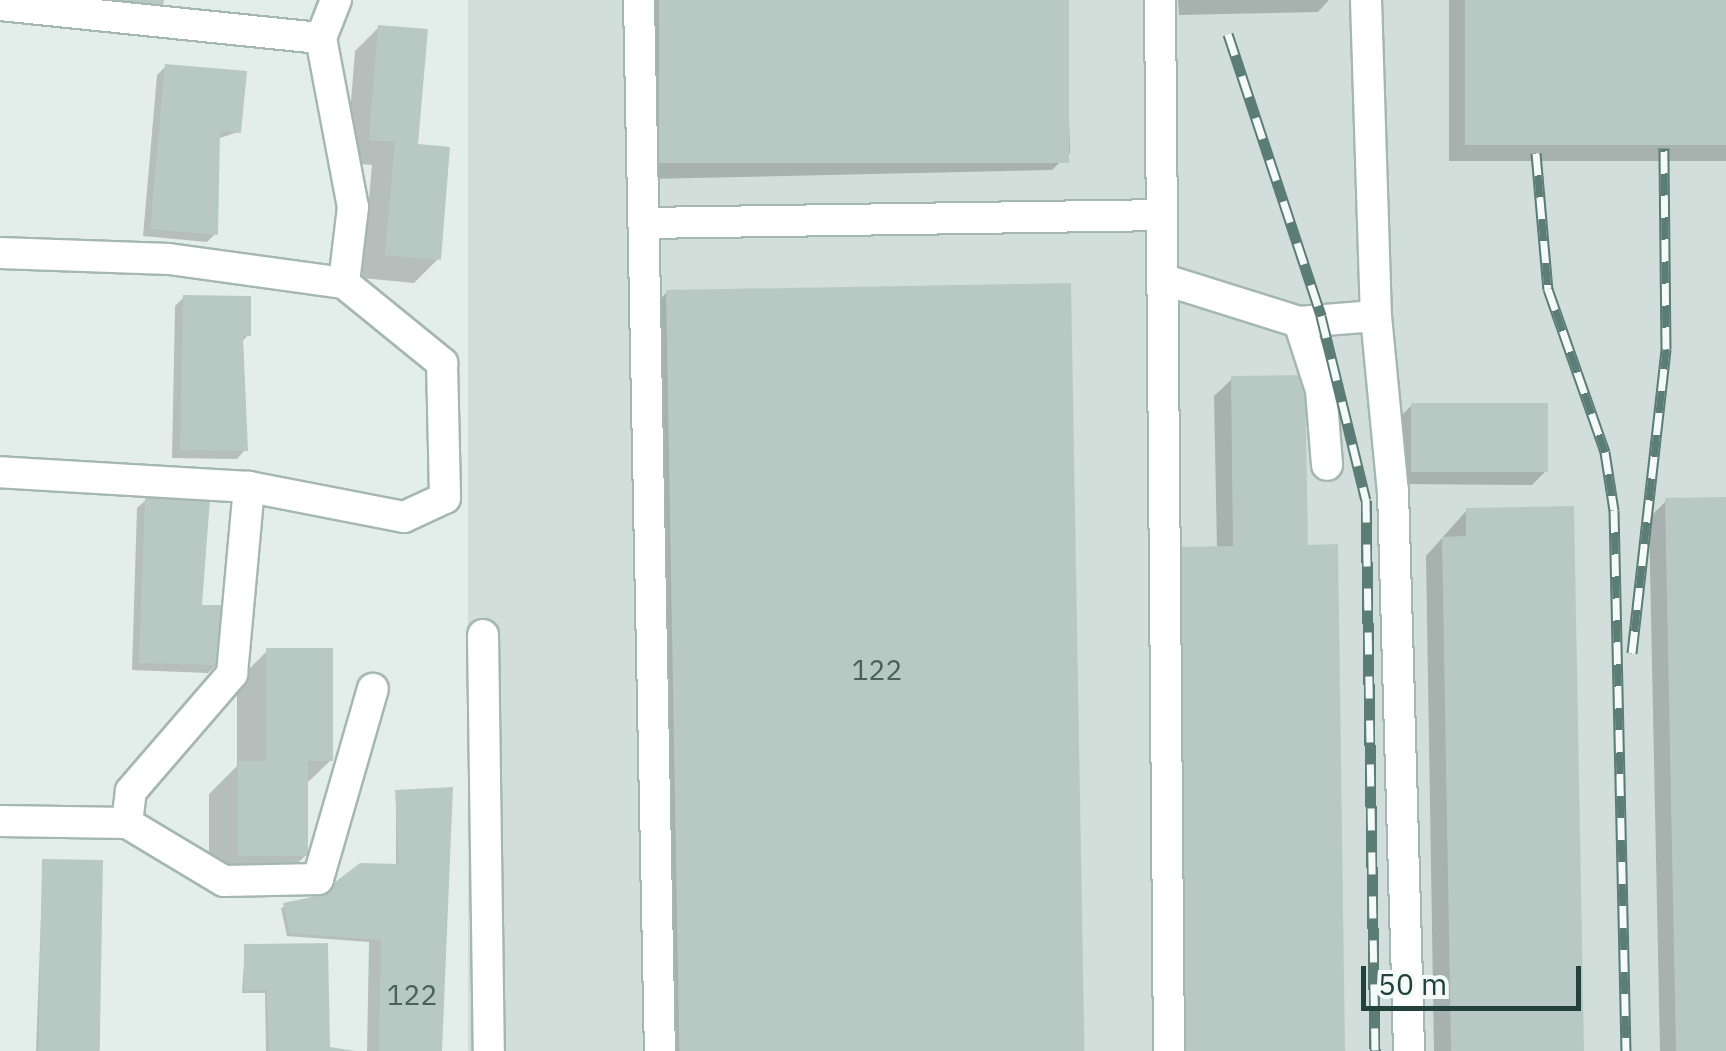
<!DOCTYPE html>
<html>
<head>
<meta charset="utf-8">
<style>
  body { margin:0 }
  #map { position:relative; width:1726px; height:1051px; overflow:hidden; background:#e3eeea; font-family:"IBM Plex Sans",sans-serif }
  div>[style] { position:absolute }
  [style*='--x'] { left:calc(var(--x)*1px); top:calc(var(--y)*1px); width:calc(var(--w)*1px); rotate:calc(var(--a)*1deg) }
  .built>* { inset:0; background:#d1ded9; transform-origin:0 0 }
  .shadow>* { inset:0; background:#0003; transform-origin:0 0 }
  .building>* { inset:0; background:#b8c9c3; transform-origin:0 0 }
  .roads { filter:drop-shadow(2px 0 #a5b7b2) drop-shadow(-2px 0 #a5b7b2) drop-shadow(0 2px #a5b7b2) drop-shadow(0 -2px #a5b7b2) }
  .minor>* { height:30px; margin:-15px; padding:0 15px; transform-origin:15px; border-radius:15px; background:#fff }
  .rail>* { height:11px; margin-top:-5.5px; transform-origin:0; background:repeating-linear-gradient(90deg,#f4faf7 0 22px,#5b7d75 0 44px); box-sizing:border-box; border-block:2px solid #5b7d75 }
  span { translate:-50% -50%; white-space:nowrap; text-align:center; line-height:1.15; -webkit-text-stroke:9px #f4faf7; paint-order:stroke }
  .number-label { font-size:28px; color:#47635c }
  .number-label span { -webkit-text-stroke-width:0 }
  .scale { position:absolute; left:1361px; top:966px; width:220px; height:45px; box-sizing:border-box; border:5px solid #21413a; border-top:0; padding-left:12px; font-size:30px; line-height:35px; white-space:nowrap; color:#21413a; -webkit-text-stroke:8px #f4faf7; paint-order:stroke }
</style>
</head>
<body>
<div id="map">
  <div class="built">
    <div style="left:468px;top:0;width:1258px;height:1051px"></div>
  </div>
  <div class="shadow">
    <div style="clip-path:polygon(78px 0,161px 0,137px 30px)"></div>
    <div style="clip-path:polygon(642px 0,1066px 0,1070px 153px,1052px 170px,646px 179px)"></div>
    <div style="clip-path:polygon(1178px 0,1329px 0,1318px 12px,1179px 15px)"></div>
    <div style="left:1449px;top:0;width:277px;height:161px"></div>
    <div style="clip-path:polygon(379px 27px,438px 259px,414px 283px,362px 278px,372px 165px,346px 163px,355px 51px)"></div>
    <div style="clip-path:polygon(166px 66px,238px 132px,217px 139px,215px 234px,207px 242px,143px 236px,157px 75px)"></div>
    <div style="clip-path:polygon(667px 292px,1082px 1051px,668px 1051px,650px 310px)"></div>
    <div style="clip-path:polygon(184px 297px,248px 335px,241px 343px,245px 450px,237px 459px,172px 458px,175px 306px)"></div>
    <div style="clip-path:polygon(1232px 379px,1305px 547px,1342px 1051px,1217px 549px,1214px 396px)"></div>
    <div style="clip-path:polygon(1412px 405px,1545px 472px,1532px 485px,1398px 484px,1399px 418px)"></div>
    <div style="clip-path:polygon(1726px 499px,1726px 1051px,1660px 1051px,1649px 518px,1666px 501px)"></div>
    <div style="clip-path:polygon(146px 500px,199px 607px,217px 664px,208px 673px,132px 670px,137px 508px)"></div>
    <div style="clip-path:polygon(1467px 510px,1581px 1051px,1434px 1051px,1426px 556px)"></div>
    <div style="clip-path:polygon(267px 651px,331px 760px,305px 785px,306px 855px,275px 885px,209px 885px,209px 794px,237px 766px,237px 681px)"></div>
    <div style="clip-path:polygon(396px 793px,439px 1051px,367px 1051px,369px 942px,287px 936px,281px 908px,396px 867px)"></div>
    <div style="clip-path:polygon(43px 862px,97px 1051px,36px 1051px)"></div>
    <div style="clip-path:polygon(245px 947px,328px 1049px,353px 1051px,266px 1051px,265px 993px,242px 993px)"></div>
  </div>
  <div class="building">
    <div style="clip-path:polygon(124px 0,164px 0,163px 7px)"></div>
    <div style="left:659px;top:0;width:410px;height:163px"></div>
    <div style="left:1465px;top:0;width:261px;height:145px"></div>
    <div style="clip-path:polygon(378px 25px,428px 29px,418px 144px,450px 147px,441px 260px,385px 255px,395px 142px,369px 140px)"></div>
    <div style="clip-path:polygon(165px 64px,247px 71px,241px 133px,220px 131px,218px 235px,150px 229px)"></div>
    <div style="left:1071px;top:283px;width:768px;height:405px;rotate:89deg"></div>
    <div style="clip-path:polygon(183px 295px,251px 296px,251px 336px,243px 336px,248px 451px,180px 450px)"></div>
    <div style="clip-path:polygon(1305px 375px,1308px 545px,1338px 544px,1345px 1051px,1182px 1051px,1175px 547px,1233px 546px,1231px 376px)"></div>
    <div style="left:1411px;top:403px;width:137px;height:69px"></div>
    <div style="clip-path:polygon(145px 497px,210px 499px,202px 605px,221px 605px,219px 665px,139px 663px)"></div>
    <div style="clip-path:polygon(1726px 497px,1726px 1051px,1676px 1051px,1665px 498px)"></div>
    <div style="clip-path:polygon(1574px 506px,1584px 1051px,1451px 1051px,1442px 537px,1466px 536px,1466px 508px)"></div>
    <div style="clip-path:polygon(266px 648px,333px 648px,333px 761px,308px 761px,308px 856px,238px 856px,238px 761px,266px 761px)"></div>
    <div style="clip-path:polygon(453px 787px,442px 1051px,379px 1051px,381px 940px,290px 933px,283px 903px,317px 896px,360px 863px,399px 864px,395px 790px)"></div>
    <div style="left:42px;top:859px;width:61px;height:192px;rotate:1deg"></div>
    <div style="clip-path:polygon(328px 943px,330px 1047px,355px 1051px,269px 1051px,267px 990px,244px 991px,244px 944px)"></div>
  </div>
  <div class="roads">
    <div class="minor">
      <div style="--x:639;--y:0;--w:1051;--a:88.86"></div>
      <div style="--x:1160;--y:0;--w:1051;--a:89.51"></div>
      <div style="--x:1366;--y:0;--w:316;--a:88.2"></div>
      <div style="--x:0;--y:5;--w:323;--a:5.9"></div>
      <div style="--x:321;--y:38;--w:172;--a:79.3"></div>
      <div style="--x:353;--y:207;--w:77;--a:96.8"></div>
      <div style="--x:321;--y:38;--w:41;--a:-68.5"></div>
      <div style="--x:644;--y:223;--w:518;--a:-0.88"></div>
      <div style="--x:0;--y:253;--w:169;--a:2"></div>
      <div style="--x:169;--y:259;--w:177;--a:7.8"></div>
      <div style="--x:344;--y:283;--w:127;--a:39.2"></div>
      <div style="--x:442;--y:363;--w:135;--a:88.7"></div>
      <div style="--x:445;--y:498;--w:45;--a:155.1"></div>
      <div style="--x:404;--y:517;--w:158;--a:-169"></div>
      <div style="--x:249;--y:487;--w:249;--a:-176.6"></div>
      <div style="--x:1162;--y:279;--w:144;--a:17.4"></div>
      <div style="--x:1299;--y:322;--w:77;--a:-4.5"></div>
      <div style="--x:1376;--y:316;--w:176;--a:84.5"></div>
      <div style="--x:1393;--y:491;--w:560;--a:88.36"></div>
      <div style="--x:1299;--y:322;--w:71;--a:72.1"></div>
      <div style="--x:1321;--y:390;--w:75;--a:85.4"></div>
      <div style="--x:483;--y:635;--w:416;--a:89.2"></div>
      <div style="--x:0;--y:821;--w:127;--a:0.9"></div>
      <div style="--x:127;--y:823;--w:113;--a:30.9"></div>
      <div style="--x:224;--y:881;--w:94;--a:-1.2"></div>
      <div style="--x:318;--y:879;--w:198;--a:-73.9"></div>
      <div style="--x:127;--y:823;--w:32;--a:-83"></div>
      <div style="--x:131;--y:791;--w:155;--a:-49.2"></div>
      <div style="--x:232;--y:674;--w:188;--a:-84.8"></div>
    </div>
  </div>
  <div class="rail">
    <div style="--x:1228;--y:34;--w:297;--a:71.7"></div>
    <div style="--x:1321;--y:316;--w:189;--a:76.3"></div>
    <div style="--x:1366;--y:500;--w:551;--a:89.06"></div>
    <div style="--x:1536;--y:153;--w:137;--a:85"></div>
    <div style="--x:1548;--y:289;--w:173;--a:70.7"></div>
    <div style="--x:1605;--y:452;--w:59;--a:81.2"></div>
    <div style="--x:1614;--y:510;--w:541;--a:88.73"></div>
    <div style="--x:1632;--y:653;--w:306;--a:-83.6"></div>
    <div style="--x:1666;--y:349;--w:201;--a:-90.6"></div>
  </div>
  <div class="number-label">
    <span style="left:877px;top:670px">122</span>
    <span style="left:412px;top:995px">122</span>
  </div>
  <div class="scale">50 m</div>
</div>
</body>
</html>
